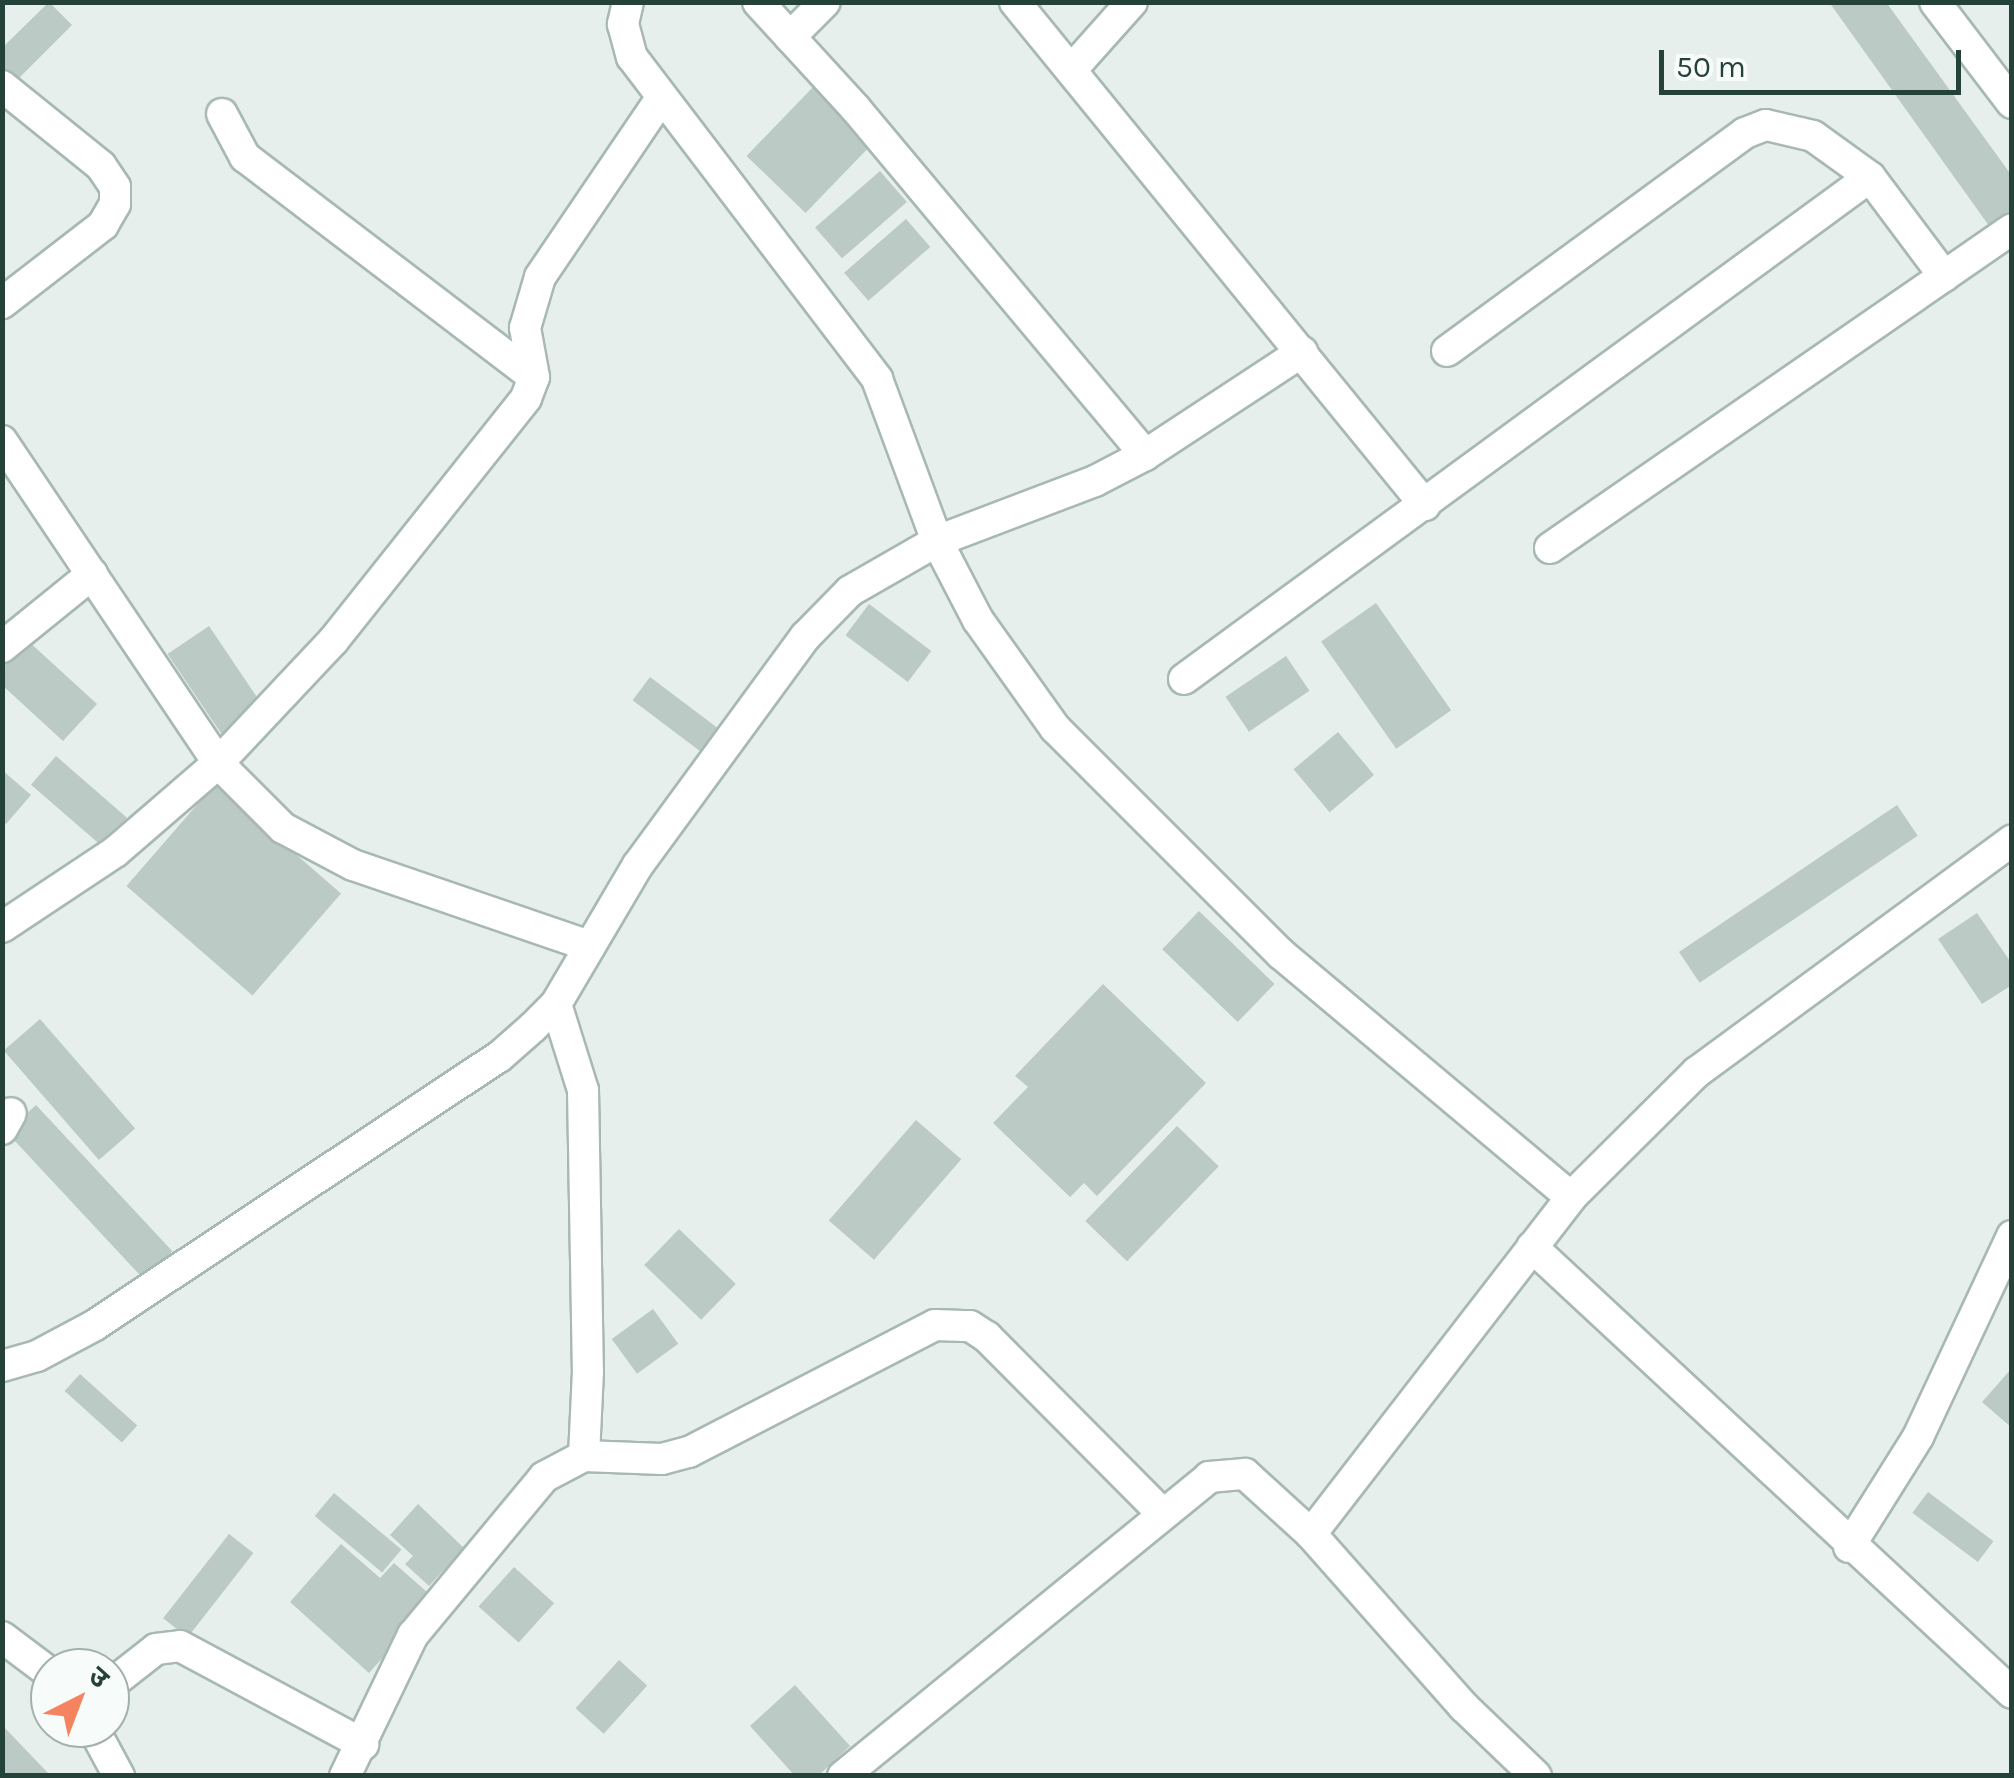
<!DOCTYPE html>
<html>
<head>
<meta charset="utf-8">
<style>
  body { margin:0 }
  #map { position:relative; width:2014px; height:1778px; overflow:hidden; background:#e6efeb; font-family:Karla,"Noto Sans Devanagari",sans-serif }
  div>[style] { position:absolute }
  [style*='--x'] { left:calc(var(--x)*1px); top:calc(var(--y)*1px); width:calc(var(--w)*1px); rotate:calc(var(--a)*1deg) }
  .building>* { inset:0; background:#bbcac4; transform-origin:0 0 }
  .roads { filter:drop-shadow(2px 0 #a8b8b2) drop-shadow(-2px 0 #a8b8b2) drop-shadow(0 2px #a8b8b2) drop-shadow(0 -2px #a8b8b2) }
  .street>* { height:30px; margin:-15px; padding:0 15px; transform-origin:15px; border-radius:15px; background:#fff }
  span { translate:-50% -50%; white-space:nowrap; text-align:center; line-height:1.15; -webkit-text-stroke:8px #f7fbf9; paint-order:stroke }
  .frame { position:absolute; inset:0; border:5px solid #24423a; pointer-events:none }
  .north { position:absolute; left:30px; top:1648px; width:100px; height:100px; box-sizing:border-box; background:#f7fbf9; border:2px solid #a3b1ad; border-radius:50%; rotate:42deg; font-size:28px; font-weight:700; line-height:40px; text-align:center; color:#24423a }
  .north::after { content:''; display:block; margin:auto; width:35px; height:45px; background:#f4845f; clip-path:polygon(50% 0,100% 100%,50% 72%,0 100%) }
  .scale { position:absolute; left:1659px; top:50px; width:302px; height:45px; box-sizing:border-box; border:5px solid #24423a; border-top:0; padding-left:12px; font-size:30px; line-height:35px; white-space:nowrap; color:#24423a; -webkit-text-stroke:8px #f7fbf9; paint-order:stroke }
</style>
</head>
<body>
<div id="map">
  <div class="building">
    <div style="clip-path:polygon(49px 2px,72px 25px,13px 84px,2px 74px,2px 48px)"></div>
    <div style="clip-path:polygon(1829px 2px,1886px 2px,2012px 176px,2012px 216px,1992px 230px)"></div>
    <div style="left:816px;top:84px;width:82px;height:100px;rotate:44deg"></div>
    <div style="left:880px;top:171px;width:41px;height:86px;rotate:49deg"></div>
    <div style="left:906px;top:219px;width:37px;height:82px;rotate:49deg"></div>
    <div style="left:1376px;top:603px;width:131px;height:67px;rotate:55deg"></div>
    <div style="left:869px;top:604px;width:78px;height:39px;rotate:37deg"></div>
    <div style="left:209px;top:626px;width:96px;height:50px;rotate:56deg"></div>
    <div style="clip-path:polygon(27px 640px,97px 704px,63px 741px,2px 685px,2px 668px)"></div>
    <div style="left:1286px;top:656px;width:42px;height:73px;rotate:56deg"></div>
    <div style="left:650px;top:677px;width:93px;height:29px;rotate:37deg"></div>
    <div style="left:1338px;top:732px;width:56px;height:58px;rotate:50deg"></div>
    <div style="left:56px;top:756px;width:94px;height:38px;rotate:41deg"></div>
    <div style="clip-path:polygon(2px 770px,31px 795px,6px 824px,2px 821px)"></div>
    <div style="left:215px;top:784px;width:167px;height:135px;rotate:41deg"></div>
    <div style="left:1897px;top:805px;width:37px;height:263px;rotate:56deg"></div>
    <div style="left:1199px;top:911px;width:105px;height:53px;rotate:44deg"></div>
    <div style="clip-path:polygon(1977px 913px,2012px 964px,2012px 985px,1982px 1004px,1938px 939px)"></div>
    <div style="clip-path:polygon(1103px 984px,1206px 1083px,1097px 1196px,1084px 1183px,1070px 1197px,993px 1123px,1028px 1087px,1015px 1076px)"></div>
    <div style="left:40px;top:1019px;width:145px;height:48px;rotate:49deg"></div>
    <div style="left:36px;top:1105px;width:200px;height:40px;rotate:47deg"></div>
    <div style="left:916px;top:1120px;width:60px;height:133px;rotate:41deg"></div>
    <div style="left:1177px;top:1126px;width:58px;height:132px;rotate:44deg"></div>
    <div style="left:679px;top:1229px;width:79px;height:50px;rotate:44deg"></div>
    <div style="left:653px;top:1309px;width:43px;height:51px;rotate:54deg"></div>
    <div style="clip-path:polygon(2012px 1368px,2012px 1428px,1982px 1402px)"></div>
    <div style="left:80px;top:1374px;width:77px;height:23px;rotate:42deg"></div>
    <div style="left:1928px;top:1492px;width:82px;height:26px;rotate:37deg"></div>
    <div style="left:334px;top:1493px;width:88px;height:30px;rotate:40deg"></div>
    <div style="clip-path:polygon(418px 1504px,464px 1548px,429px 1586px,405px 1564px,413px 1556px,390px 1535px)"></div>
    <div style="left:229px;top:1534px;width:31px;height:107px;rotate:38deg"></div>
    <div style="clip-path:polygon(341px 1544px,380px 1578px,394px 1563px,435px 1599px,369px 1673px,290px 1602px)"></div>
    <div style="left:514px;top:1567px;width:54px;height:53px;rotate:42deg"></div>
    <div style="left:619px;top:1660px;width:38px;height:65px;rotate:42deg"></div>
    <div style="clip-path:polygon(795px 1685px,850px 1746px,818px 1776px,795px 1776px,750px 1726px)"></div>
    <div style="clip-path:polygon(2px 1725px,48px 1773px,45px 1776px,2px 1776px)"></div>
  </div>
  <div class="roads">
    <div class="street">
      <div style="--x:628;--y:2;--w:23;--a:103"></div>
      <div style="--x:623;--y:24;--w:34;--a:75"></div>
      <div style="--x:632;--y:57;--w:405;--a:52.7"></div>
      <div style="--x:877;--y:379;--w:173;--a:69.7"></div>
      <div style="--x:937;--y:541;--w:89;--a:62.6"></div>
      <div style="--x:978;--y:620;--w:133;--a:54.5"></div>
      <div style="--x:1055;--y:728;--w:320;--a:45"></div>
      <div style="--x:1281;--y:954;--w:378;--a:40"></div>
      <div style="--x:758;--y:2;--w:145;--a:47.5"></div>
      <div style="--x:856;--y:109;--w:451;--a:50.1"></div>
      <div style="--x:1015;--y:2;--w:649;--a:50.82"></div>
      <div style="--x:1935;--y:2;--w:127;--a:52.7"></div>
      <div style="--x:790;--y:37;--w:49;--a:-45"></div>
      <div style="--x:1074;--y:67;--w:87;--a:-48.3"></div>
      <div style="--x:2;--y:86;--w:127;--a:38.9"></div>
      <div style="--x:101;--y:166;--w:25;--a:56"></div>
      <div style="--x:115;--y:187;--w:17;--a:90"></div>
      <div style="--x:115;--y:204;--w:24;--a:120"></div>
      <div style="--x:103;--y:225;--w:128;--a:142.3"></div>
      <div style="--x:222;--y:114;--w:49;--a:61.9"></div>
      <div style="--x:245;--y:157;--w:363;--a:37.3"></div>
      <div style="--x:1447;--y:351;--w:369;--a:-36.2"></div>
      <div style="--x:1745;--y:133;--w:22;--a:-21"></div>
      <div style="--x:1766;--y:125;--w:48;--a:13.2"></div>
      <div style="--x:1813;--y:136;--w:70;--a:35.7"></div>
      <div style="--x:1870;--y:177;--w:124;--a:53.2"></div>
      <div style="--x:2;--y:441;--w:388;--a:56.1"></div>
      <div style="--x:218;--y:763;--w:92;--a:45"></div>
      <div style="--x:283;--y:828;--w:79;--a:27.9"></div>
      <div style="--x:353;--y:865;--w:250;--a:18.9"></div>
      <div style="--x:1550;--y:548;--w:561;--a:-34.62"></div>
      <div style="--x:2;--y:647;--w:116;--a:-39"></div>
      <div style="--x:1184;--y:679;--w:850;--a:-36.2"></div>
      <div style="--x:2;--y:927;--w:136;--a:-33.6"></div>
      <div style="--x:115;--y:852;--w:136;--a:-40.8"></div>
      <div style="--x:218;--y:763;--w:168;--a:-46.7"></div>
      <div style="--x:333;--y:641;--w:310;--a:-51.5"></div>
      <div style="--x:526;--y:398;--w:22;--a:-69"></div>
      <div style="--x:534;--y:377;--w:50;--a:-100.4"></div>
      <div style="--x:525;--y:328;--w:53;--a:-73.6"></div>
      <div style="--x:540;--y:277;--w:214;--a:-55.9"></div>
      <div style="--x:556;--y:1004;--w:90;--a:72.6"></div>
      <div style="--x:583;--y:1090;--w:281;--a:89"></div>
      <div style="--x:588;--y:1371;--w:85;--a:92.7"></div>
      <div style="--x:2;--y:1129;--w:18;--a:-61"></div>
      <div style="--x:1532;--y:1247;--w:655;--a:42.9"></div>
      <div style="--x:2;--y:1366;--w:36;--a:-16"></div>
      <div style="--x:37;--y:1356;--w:66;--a:-28.1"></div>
      <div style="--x:95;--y:1325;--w:485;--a:-33.6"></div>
      <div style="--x:499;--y:1057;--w:45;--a:-41.4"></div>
      <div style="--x:533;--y:1027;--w:33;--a:-45"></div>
      <div style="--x:556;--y:1004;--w:161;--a:-59.5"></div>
      <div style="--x:638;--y:865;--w:283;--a:-53.8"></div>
      <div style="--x:805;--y:637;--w:64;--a:-45.6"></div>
      <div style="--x:850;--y:591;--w:100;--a:-29.9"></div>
      <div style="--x:937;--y:541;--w:169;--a:-20.8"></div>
      <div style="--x:1095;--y:481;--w:56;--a:-27.5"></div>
      <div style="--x:1145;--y:455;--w:188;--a:-33.3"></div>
      <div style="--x:1849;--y:1547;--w:130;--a:-57.9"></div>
      <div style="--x:1918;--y:1437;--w:222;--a:-64.9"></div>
      <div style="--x:2;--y:1637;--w:60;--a:36.9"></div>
      <div style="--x:110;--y:1685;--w:58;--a:-38"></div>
      <div style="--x:156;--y:1649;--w:24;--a:-7"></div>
      <div style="--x:180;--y:1646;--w:208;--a:28.2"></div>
      <div style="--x:93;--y:1728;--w:55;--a:61.6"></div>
      <div style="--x:345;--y:1776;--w:157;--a:-64.3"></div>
      <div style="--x:413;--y:1635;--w:205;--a:-50.3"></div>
      <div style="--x:544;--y:1477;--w:45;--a:-27.7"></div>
      <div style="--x:584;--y:1456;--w:78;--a:2.2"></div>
      <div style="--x:662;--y:1459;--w:28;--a:-15"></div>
      <div style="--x:689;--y:1452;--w:277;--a:-27.3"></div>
      <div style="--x:935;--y:1325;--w:35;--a:2"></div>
      <div style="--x:970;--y:1326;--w:20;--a:33"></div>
      <div style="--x:987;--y:1337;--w:245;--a:45.2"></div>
      <div style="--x:843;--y:1776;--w:473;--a:-39.2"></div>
      <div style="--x:1209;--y:1477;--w:36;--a:-5"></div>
      <div style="--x:1245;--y:1474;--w:89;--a:42.3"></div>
      <div style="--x:1536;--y:1776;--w:100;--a:-136.2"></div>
      <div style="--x:1464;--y:1707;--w:231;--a:-131.5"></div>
      <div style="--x:1311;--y:1534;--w:426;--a:-52.3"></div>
      <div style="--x:1571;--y:1197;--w:177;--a:-44.8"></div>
      <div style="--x:1697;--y:1072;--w:391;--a:-36.3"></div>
    </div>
  </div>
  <div class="frame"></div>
  <div class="north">उ</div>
  <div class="scale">50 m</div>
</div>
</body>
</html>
